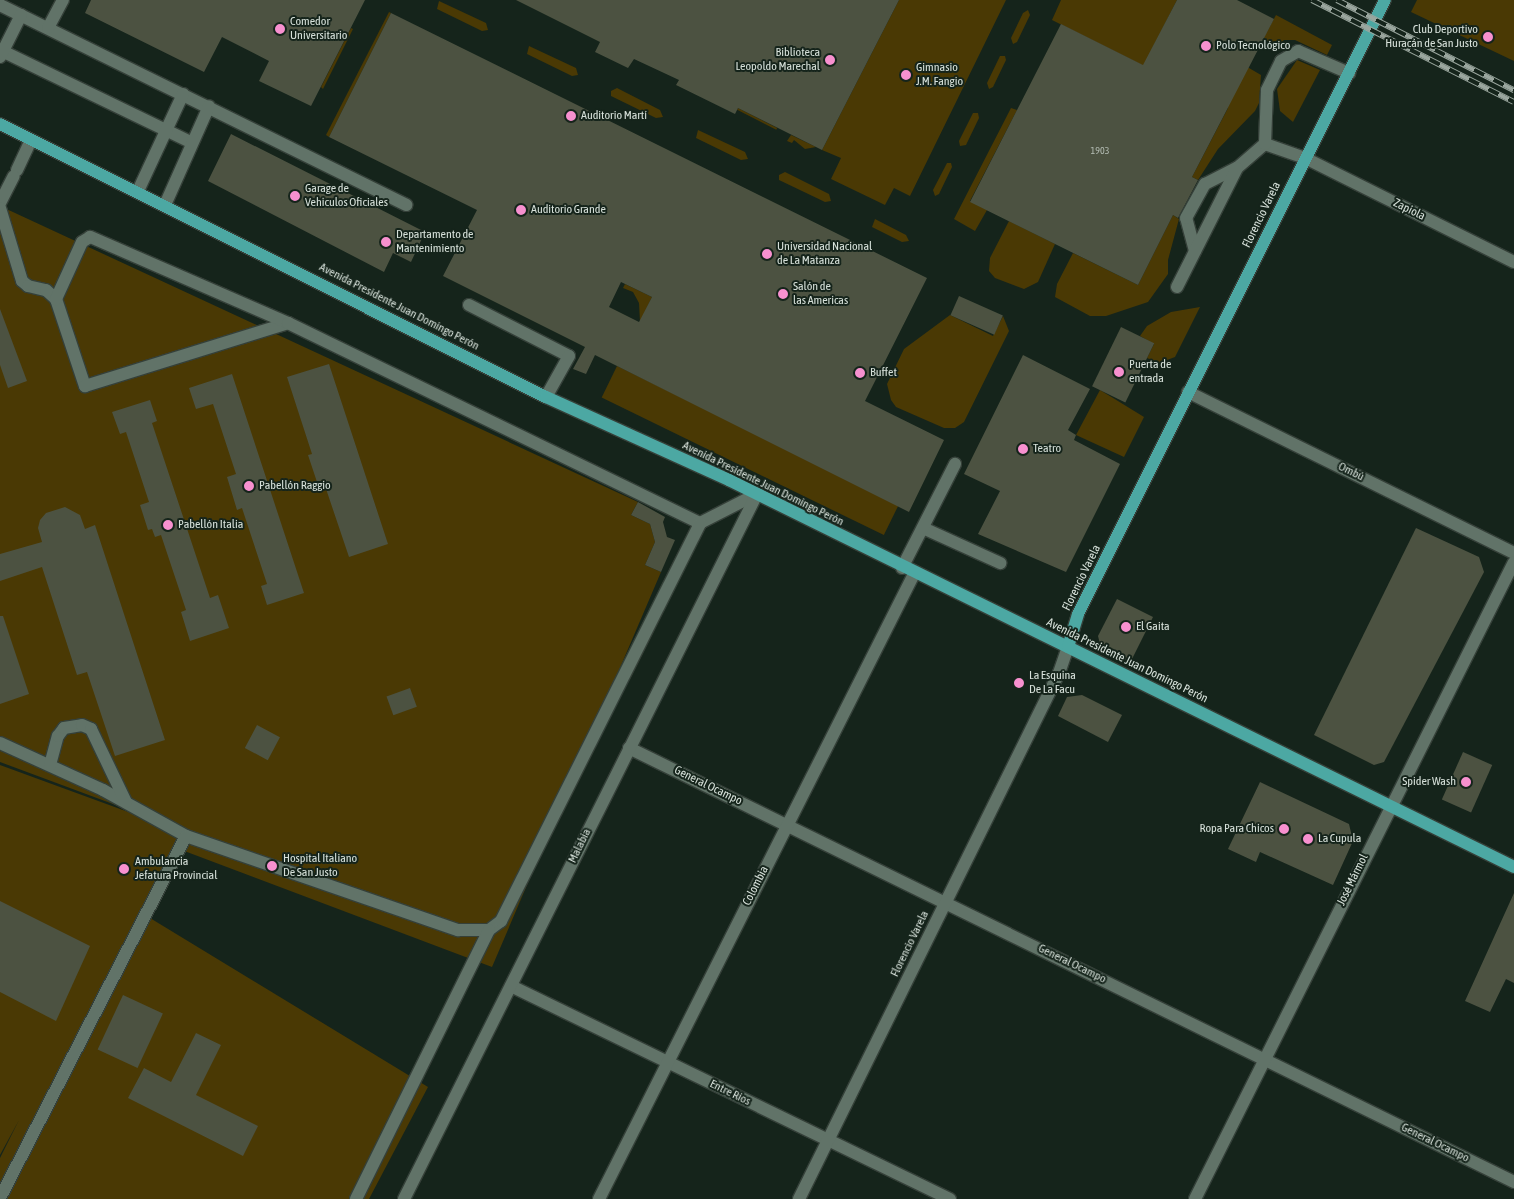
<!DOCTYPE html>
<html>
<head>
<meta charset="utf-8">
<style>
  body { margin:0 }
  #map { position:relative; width:1514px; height:1199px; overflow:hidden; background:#15241b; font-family:"Asap Condensed",sans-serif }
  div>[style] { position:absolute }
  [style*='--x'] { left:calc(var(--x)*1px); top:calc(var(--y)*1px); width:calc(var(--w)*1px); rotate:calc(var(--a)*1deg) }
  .green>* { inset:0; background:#4a3904; transform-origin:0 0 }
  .building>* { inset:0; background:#4c5241; transform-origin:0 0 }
  .roads { filter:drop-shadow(1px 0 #354039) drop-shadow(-1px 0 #354039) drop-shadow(0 1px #354039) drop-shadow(0 -1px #354039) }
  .minor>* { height:12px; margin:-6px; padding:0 6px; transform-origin:6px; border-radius:6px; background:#617368 }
  .major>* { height:12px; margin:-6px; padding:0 6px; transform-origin:6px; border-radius:6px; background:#4ca8a3 }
  .rail>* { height:5.5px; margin-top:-2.75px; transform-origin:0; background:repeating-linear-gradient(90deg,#15241b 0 11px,#9aa69e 0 22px); box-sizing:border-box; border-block:1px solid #9aa69e }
  .dots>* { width:14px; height:14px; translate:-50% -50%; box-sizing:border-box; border:2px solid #15241b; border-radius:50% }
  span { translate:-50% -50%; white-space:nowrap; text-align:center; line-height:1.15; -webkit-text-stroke:4px #15241b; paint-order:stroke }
  .number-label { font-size:10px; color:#b4bdb4 }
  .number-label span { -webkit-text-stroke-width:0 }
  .poi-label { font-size:12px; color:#d7e1da }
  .left { translate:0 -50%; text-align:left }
  .right { translate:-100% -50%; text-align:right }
  .street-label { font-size:12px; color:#d7e1da }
</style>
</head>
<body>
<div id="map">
  <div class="green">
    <div style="clip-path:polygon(899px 0,1006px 0,910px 196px,894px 188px,885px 205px,831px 179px,841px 158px,822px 150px)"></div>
    <div style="clip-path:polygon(1061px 0,1177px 0,1149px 55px,1249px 68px,1261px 75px,1259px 103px,1255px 111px,1218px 149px,1198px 180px,1192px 177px,1228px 108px,1052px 20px)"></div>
    <div style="clip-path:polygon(1417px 0,1514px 0,1514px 61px,1411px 12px)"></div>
    <div style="clip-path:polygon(439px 1px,486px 23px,488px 30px,482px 31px,437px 9px)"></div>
    <div style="clip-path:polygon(1028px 10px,1030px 15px,1017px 42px,1013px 44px,1011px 38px,1023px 13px)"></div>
    <div style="clip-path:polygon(389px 12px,391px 13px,329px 137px,326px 135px)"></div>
    <div style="clip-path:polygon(1276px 15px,1332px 45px,1327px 55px,1295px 40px,1284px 40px,1275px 48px,1266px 44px,1264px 37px)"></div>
    <div style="clip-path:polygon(351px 28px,353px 29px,323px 89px,321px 87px)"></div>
    <div style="clip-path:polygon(529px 46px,576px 68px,578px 75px,572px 76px,527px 54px)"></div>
    <div style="clip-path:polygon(1000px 56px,1005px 56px,1006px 60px,993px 87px,989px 89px,987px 83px)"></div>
    <div style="clip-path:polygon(1297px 60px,1320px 70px,1293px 122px,1280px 111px,1277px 89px)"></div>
    <div style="clip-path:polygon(617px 88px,660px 110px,663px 117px,656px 118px,611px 96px,611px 91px)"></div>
    <div style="left:738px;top:108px;width:44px;height:2px;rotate:27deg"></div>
    <div style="clip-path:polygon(1011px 108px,1017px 110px,970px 201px,987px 210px,975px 231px,954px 219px)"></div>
    <div style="clip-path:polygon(973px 113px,978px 113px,979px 118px,966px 145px,960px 146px,959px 141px)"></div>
    <div style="clip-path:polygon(698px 130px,745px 152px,748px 159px,741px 160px,696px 138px)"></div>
    <div style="clip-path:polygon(791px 135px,816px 147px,805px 149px,794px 140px,792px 143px,787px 141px)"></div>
    <div style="clip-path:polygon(947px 163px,951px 163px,952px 167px,939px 194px,935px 196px,933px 190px)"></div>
    <div style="clip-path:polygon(785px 172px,829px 194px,831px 201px,825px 202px,779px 180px,779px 175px)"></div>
    <div style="clip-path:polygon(0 206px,638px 502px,631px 515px,650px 524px,655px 542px,645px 565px,661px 572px,492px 967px,179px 849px,150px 918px,428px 1087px,369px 1199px,0 1199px,0 1158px,19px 1120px,0 1155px,0 765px,451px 930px,0 762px)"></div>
    <div style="clip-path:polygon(1173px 215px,1179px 219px,1168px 260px,1168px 274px,1148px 302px,1106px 316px,1090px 316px,1055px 297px,1057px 284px,1073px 253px,1138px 285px)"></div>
    <div style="clip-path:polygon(875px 219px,906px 235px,909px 241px,902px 242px,872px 227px)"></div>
    <div style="clip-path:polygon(1009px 221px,1055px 244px,1038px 282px,1024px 289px,995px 278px,989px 271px,990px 258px)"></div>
    <div style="clip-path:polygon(625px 284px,652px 297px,640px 322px,639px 303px,633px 292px,623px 288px)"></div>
    <div style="clip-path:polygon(1200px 307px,1175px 357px,1159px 363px,1147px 358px,1154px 344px,1140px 336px,1147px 326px,1171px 312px)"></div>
    <div style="clip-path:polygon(950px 315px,993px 336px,1003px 316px,1009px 331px,964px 422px,955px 428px,944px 428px,896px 407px,891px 400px,887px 384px,904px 349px)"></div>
    <div style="left:617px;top:366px;width:314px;height:35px;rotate:26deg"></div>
    <div style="clip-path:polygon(1100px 390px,1144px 417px,1124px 457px,1076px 435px)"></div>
  </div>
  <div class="building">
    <div style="clip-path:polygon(91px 0,365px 0,311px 106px,259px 81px,269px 61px,222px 37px,204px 72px,85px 13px)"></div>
    <div style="clip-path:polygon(516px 0,899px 0,822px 150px,738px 108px,735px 114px,676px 85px,679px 80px,634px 59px,628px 68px,595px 52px,600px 42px)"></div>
    <div style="clip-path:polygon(1177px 0,1237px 0,1274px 19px,1192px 177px,1198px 180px,1178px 218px,1173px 215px,1138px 285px,970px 202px,1061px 24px,1143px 65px)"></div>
    <div style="clip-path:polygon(evenodd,391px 13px,927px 278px,865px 401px,944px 440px,909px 512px,595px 355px,586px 374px,573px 369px,585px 347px,443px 276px,477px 210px,329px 137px,391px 13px,621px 282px,652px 297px,639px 322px,609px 307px,621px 282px)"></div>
    <div style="clip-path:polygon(231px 134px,425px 232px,411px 262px,393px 253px,384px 272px,208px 181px)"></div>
    <div style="left:959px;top:296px;width:48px;height:21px;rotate:24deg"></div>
    <div style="clip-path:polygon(0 309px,27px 381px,8px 388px,0 365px)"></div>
    <div style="left:1121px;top:327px;width:37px;height:66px;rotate:26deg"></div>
    <div style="clip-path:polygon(1023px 355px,1090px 389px,1068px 430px,1076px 435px,1074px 440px,1120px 464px,1066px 572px,978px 534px,1000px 491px,964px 474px)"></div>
    <div style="clip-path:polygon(329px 364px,388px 544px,349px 557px,323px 480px,317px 482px,308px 455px,312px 454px,287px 377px)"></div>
    <div style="clip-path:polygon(232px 374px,304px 593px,267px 605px,261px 586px,267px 584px,242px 508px,237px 510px,227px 477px,236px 474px,213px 404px,196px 409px,189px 388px)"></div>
    <div style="clip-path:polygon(150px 400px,157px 421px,152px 423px,210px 598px,218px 595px,229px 628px,190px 641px,181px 612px,186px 610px,161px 535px,155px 537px,152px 529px,148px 530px,140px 505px,149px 502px,126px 432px,120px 434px,112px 412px)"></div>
    <div style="clip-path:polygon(638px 502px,665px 517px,663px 522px,667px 537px,675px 540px,661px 572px,645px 565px,655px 542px,650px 524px,631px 515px)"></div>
    <div style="clip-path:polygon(65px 507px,80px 515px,85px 529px,95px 525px,165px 740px,115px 756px,87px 672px,77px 675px,42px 567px,0 581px,0 554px,42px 542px,38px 528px,40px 520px,46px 513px)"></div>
    <div style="clip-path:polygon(1416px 528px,1479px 557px,1484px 572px,1384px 762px,1374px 765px,1314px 735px)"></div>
    <div style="clip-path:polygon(1117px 599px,1153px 617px,1130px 663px,1101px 648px,1098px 636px)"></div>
    <div style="clip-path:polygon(0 616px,3px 616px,29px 694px,0 704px)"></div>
    <div style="left:410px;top:688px;width:20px;height:25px;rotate:70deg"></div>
    <div style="clip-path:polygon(1082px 695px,1122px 715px,1108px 742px,1058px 716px,1067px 697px)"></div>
    <div style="left:257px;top:725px;width:26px;height:26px;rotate:28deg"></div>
    <div style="left:1463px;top:752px;width:32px;height:52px;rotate:24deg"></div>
    <div style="clip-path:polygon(1260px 782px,1349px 824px,1353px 841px,1333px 885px,1260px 852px,1256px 862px,1228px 849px)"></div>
    <div style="clip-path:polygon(1514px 893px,1514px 983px,1506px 979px,1490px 1012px,1465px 1001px)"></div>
    <div style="clip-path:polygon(0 901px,90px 946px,56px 1021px,0 992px)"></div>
    <div style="left:123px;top:995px;width:44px;height:60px;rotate:25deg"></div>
    <div style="clip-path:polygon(196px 1033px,221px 1045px,196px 1095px,258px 1126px,243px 1156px,128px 1098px,144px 1068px,171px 1082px)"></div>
  </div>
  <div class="roads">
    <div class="minor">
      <div style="--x:0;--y:5;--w:453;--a:26.2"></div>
      <div style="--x:48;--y:28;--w:32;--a:-62"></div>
      <div style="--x:0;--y:50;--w:213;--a:25.8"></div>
      <div style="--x:0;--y:57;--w:47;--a:-63.4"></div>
      <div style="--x:1265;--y:144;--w:42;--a:19.3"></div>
      <div style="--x:1305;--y:158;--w:233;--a:26.5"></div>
      <div style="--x:17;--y:170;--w:33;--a:-65"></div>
      <div style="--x:138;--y:191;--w:107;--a:-65.1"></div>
      <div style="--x:0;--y:203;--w:30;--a:-63"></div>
      <div style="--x:165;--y:205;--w:108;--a:-66"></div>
      <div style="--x:0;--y:208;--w:76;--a:73.2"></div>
      <div style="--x:22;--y:281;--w:8;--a:40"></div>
      <div style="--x:28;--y:286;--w:18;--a:13"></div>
      <div style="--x:46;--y:290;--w:13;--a:42"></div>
      <div style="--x:56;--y:299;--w:92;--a:71.6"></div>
      <div style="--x:85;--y:386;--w:213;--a:-17.2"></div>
      <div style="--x:288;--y:323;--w:216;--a:-156.5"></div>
      <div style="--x:90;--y:237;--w:9;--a:148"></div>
      <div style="--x:82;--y:242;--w:63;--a:114.5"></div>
      <div style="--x:1195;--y:251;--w:34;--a:-105"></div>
      <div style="--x:1186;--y:218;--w:39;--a:-61"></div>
      <div style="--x:1205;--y:184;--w:36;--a:-27"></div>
      <div style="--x:1237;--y:168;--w:37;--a:-41"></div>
      <div style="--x:1265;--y:144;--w:54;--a:-87.9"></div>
      <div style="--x:1267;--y:90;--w:32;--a:-64"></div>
      <div style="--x:1281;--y:61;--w:20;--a:-30"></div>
      <div style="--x:1298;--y:51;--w:56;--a:23.3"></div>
      <div style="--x:1177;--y:287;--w:133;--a:-63.2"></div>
      <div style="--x:469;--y:305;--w:112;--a:27"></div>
      <div style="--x:569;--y:356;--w:47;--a:119.3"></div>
      <div style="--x:288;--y:323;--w:458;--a:25.9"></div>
      <div style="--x:1188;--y:392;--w:364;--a:26.3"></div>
      <div style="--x:700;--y:523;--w:64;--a:-27"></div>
      <div style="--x:923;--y:528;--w:85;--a:24.4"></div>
      <div style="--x:902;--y:568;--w:117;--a:-63"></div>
      <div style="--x:0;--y:743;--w:113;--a:24.5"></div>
      <div style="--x:103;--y:790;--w:95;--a:29"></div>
      <div style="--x:186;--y:836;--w:288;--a:19.1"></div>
      <div style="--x:458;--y:930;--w:31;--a:0"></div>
      <div style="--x:489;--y:930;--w:15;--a:-37"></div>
      <div style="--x:501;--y:921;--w:445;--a:-63.4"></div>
      <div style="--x:629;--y:748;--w:986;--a:26.12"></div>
      <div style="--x:50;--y:765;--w:30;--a:-75"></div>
      <div style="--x:58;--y:736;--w:10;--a:-53"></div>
      <div style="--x:64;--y:728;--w:18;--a:-9"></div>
      <div style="--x:82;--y:725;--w:10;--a:24"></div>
      <div style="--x:91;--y:729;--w:81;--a:64.4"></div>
      <div style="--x:511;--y:986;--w:488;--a:25.9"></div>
      <div style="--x:0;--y:1198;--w:407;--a:-62.8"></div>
      <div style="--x:356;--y:1199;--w:300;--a:-63.7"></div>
      <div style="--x:404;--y:1199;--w:788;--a:-63.4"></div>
      <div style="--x:599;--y:1199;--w:700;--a:-63.25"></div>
      <div style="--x:799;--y:1199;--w:587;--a:-63.7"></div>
      <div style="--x:1059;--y:673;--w:28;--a:-71"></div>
      <div style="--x:1195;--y:1199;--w:712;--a:-63.4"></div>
    </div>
    <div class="major">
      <div style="--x:0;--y:124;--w:610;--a:26.57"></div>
      <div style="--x:546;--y:397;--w:201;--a:24.4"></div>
      <div style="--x:729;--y:480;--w:875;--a:26.24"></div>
      <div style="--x:1068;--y:647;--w:34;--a:-73"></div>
      <div style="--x:1078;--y:614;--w:686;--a:-63.43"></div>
    </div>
  </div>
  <div class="rail">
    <div style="--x:1312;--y:0;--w:226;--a:26.8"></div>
    <div style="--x:1337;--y:0;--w:199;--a:27"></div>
  </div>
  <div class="dots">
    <div style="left:280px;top:29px;background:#f790cf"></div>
    <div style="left:1488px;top:37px;background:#f790cf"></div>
    <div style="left:1206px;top:46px;background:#f790cf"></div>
    <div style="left:830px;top:60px;background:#f790cf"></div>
    <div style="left:906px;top:75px;background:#f790cf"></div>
    <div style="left:571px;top:116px;background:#f790cf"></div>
    <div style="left:295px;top:196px;background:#f790cf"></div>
    <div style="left:521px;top:210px;background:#f790cf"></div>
    <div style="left:386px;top:242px;background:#f790cf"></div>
    <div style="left:767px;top:254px;background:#f790cf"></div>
    <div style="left:783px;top:294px;background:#f790cf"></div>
    <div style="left:1119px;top:372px;background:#f790cf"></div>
    <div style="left:860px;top:373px;background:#f790cf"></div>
    <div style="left:1023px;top:449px;background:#f790cf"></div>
    <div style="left:249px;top:486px;background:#f790cf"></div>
    <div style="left:168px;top:525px;background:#f790cf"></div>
    <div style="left:1126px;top:627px;background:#f790cf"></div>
    <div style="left:1019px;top:683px;background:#f790cf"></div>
    <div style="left:1466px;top:782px;background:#f790cf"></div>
    <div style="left:1284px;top:829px;background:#f790cf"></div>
    <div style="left:1308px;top:839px;background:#f790cf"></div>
    <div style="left:272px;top:866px;background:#f790cf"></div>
    <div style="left:124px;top:869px;background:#f790cf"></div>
  </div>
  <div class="number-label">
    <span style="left:1100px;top:151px">1903</span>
  </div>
  <div class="poi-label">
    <span class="left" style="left:290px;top:29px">Comedor<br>Universitario</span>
    <span class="right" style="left:1478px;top:37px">Club Deportivo<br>Huracán de San Justo</span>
    <span class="left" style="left:1216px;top:46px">Polo Tecnológico</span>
    <span class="right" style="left:820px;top:60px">Biblioteca<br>Leopoldo Marechal</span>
    <span class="left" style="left:916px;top:75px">Gimnasio<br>J.M. Fangio</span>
    <span class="left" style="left:581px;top:116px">Auditorio Martí</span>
    <span class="left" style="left:305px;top:196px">Garage de<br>Vehiculos Oficiales</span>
    <span class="left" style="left:531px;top:210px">Auditorio Grande</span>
    <span class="left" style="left:396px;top:242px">Departamento de<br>Mantenimiento</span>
    <span class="left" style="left:777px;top:254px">Universidad Nacional<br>de La Matanza</span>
    <span class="left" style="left:793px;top:294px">Salón de<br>las Americas</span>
    <span class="left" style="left:1129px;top:372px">Puerta de<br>entrada</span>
    <span class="left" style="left:870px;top:373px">Buffet</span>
    <span class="left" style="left:1033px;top:449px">Teatro</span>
    <span class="left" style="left:259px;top:486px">Pabellón Raggio</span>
    <span class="left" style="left:178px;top:525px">Pabellón Italia</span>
    <span class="left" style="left:1136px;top:627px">El Gaita</span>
    <span class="left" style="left:1029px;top:683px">La Esquina<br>De La Facu</span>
    <span class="right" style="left:1456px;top:782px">Spider Wash</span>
    <span class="right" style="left:1274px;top:829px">Ropa Para Chicos</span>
    <span class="left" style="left:1318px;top:839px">La Cupula</span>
    <span class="left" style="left:283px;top:866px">Hospital Italiano<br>De San Justo</span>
    <span class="left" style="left:135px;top:869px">Ambulancia<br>Jefatura Provincial</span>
  </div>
  <div class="street-label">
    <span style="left:1409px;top:210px;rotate:26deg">Zapiola</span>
    <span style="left:1262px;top:215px;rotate:-64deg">Florencio Varela</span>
    <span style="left:399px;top:307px;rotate:27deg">Avenida Presidente Juan Domingo Perón</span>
    <span style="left:1351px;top:472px;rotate:26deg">Ombú</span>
    <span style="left:763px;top:484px;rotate:26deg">Avenida Presidente Juan Domingo Perón</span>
    <span style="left:1082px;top:578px;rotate:-64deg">Florencio Varela</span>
    <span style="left:1127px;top:661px;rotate:26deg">Avenida Presidente Juan Domingo Perón</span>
    <span style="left:708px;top:786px;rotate:26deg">General Ocampo</span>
    <span style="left:580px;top:846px;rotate:-64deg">Malabia</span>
    <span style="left:1353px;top:880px;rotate:-64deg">José Mármol</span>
    <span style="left:756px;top:886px;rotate:-63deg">Colombia</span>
    <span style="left:910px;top:944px;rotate:-64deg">Florencio Varela</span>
    <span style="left:1072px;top:964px;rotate:26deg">General Ocampo</span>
    <span style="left:730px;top:1093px;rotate:26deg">Entre Ríos</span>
    <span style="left:1435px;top:1143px;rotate:26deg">General Ocampo</span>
  </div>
</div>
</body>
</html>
